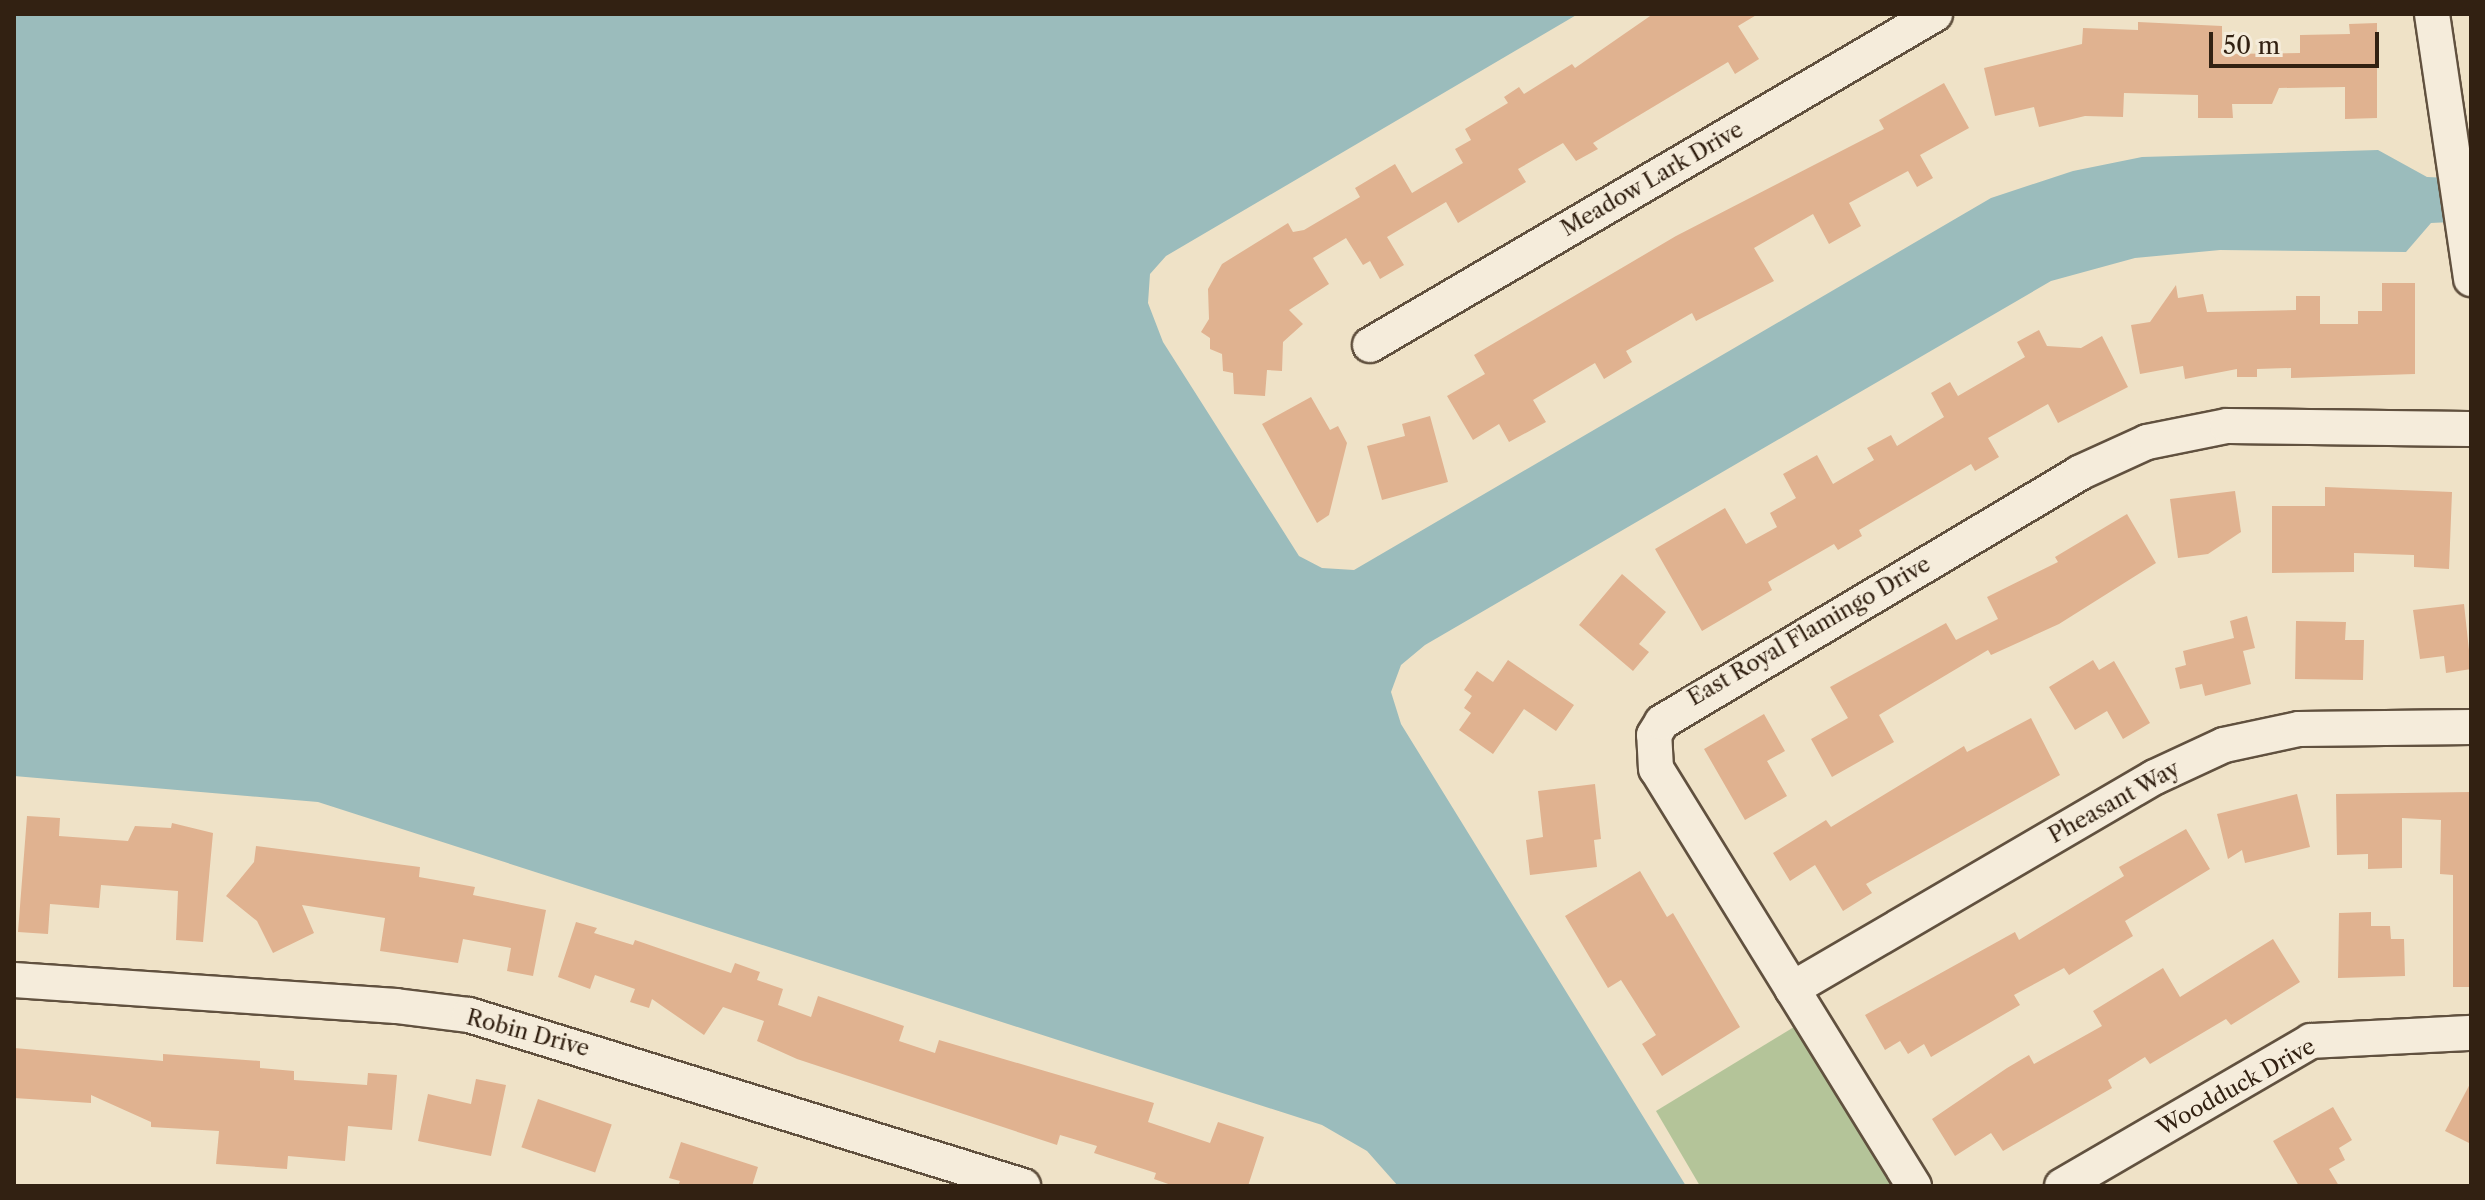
<!DOCTYPE html>
<html>
<head>
<meta charset="utf-8">
<style>
  body { margin:0 }
  #map { position:relative; width:2485px; height:1200px; overflow:hidden; background:#efe2c7; font-family:"Libre Caslon Text",serif }
  div>[style] { position:absolute }
  [style*='--x'] { left:calc(var(--x)*1px); top:calc(var(--y)*1px); width:calc(var(--w)*1px); rotate:calc(var(--a)*1deg) }
  .green>* { inset:0; background:#b4c499 }
  .water>* { inset:0; background:#9bbcbc }
  .building>* { inset:0; background:#e0b290; transform-origin:0 0 }
  .roads { filter:drop-shadow(2px 0 #61513f) drop-shadow(-2px 0 #61513f) drop-shadow(0 2px #61513f) drop-shadow(0 -2px #61513f) }
  .minor>* { height:34px; margin:-17px; padding:0 17px; transform-origin:17px; border-radius:17px; background:#f5ecdb }
  span { translate:-50% -50%; white-space:nowrap; text-align:center; line-height:1.15; -webkit-text-stroke:6px #f5ecdb; paint-order:stroke }
  .street-label { font-size:22px; color:#322112 }
  .frame { position:absolute; inset:0; border:16px solid #322112; pointer-events:none }
  .scale { position:absolute; left:2209px; top:32px; width:170px; height:36px; box-sizing:border-box; border:4px solid #322112; border-top:0; padding-left:10px; font-size:24px; line-height:28px; white-space:nowrap; color:#322112; -webkit-text-stroke:6px #f5ecdb; paint-order:stroke }
</style>
</head>
<body>
<div id="map">
  <div class="green">
    <div style="clip-path:polygon(1812px 1016px,1913px 1186px,1700px 1186px,1656px 1111px)"></div>
  </div>
  <div class="water">
    <div style="clip-path:polygon(14px 14px,1578px 14px,1166px 256px,1150px 274px,1148px 303px,1163px 342px,1299px 556px,1322px 568px,1354px 570px,1991px 198px,2073px 171px,2142px 157px,2378px 150px,2427px 177px,2471px 179px,2471px 221px,2431px 223px,2406px 252px,2220px 250px,2135px 258px,2051px 281px,1425px 645px,1401px 665px,1391px 692px,1401px 724px,1686px 1186px,1398px 1186px,1367px 1151px,1322px 1125px,318px 802px,14px 776px)"></div>
  </div>
  <div class="building">
    <div style="clip-path:polygon(1653px 14px,1758px 14px,1738px 26px,1759px 59px,1735px 74px,1728px 62px,1593px 143px,1598px 149px,1576px 161px,1563px 143px,1518px 169px,1526px 182px,1458px 223px,1446px 202px,1387px 237px,1404px 265px,1380px 279px,1370px 261px,1363px 265px,1346px 238px,1313px 258px,1329px 284px,1289px 310px,1303px 324px,1283px 342px,1282px 371px,1267px 370px,1265px 396px,1234px 394px,1233px 373px,1223px 371px,1222px 354px,1210px 349px,1210px 338px,1201px 332px,1209px 319px,1208px 289px,1222px 264px,1288px 223px,1293px 232px,1304px 230px,1360px 197px,1355px 188px,1395px 164px,1412px 193px,1463px 163px,1455px 149px,1471px 140px,1465px 129px,1508px 103px,1504px 97px,1519px 87px,1524px 94px,1572px 64px,1575px 68px)"></div>
    <div style="clip-path:polygon(2138px 22px,2222px 26px,2222px 54px,2300px 53px,2300px 35px,2350px 34px,2349px 24px,2377px 23px,2377px 118px,2345px 119px,2345px 87px,2279px 88px,2272px 104px,2232px 104px,2233px 118px,2198px 118px,2198px 95px,2124px 93px,2123px 117px,2085px 116px,2039px 127px,2034px 107px,1995px 116px,1984px 68px,2082px 44px,2083px 28px,2138px 30px)"></div>
    <div style="clip-path:polygon(1944px 83px,1969px 128px,1920px 155px,1933px 178px,1917px 187px,1908px 171px,1849px 203px,1861px 226px,1829px 244px,1813px 214px,1754px 248px,1774px 281px,1696px 321px,1692px 313px,1626px 351px,1632px 362px,1604px 379px,1595px 363px,1533px 400px,1546px 422px,1509px 442px,1499px 424px,1473px 440px,1447px 396px,1485px 374px,1474px 355px,1676px 236px,1884px 129px,1879px 120px)"></div>
    <div style="clip-path:polygon(2382px 283px,2415px 283px,2415px 374px,2291px 378px,2291px 368px,2257px 369px,2257px 377px,2237px 377px,2237px 369px,2185px 379px,2183px 366px,2140px 374px,2131px 325px,2150px 322px,2176px 285px,2178px 298px,2203px 294px,2207px 312px,2296px 310px,2296px 296px,2320px 296px,2320px 324px,2358px 324px,2358px 311px,2382px 311px)"></div>
    <div style="clip-path:polygon(2039px 330px,2047px 346px,2081px 348px,2102px 336px,2128px 387px,2058px 423px,2048px 404px,1988px 438px,1999px 457px,1975px 471px,1971px 464px,1859px 530px,1862px 536px,1838px 550px,1834px 544px,1768px 582px,1772px 590px,1702px 631px,1655px 549px,1725px 508px,1746px 544px,1777px 527px,1770px 513px,1796px 498px,1783px 474px,1817px 455px,1833px 484px,1874px 460px,1867px 448px,1891px 435px,1897px 446px,1944px 417px,1931px 393px,1950px 382px,1958px 396px,2025px 357px,2017px 342px)"></div>
    <div style="clip-path:polygon(1311px 397px,1330px 430px,1338px 426px,1347px 443px,1329px 515px,1317px 523px,1262px 424px)"></div>
    <div style="clip-path:polygon(1430px 416px,1448px 482px,1382px 500px,1367px 446px,1405px 436px,1402px 424px)"></div>
    <div style="clip-path:polygon(2325px 487px,2452px 492px,2449px 569px,2414px 567px,2414px 555px,2354px 553px,2354px 572px,2272px 573px,2272px 506px,2325px 506px)"></div>
    <div style="clip-path:polygon(2235px 491px,2241px 532px,2208px 554px,2178px 558px,2170px 499px)"></div>
    <div style="clip-path:polygon(2127px 514px,2156px 563px,2059px 624px,1991px 655px,1988px 650px,1879px 715px,1894px 742px,1832px 777px,1811px 739px,1848px 718px,1830px 687px,1946px 623px,1956px 640px,1998px 619px,1987px 597px,2058px 562px,2055px 557px)"></div>
    <div style="clip-path:polygon(1622px 574px,1666px 612px,1639px 644px,1649px 652px,1633px 671px,1579px 625px)"></div>
    <div style="clip-path:polygon(2464px 604px,2471px 669px,2446px 673px,2444px 656px,2420px 659px,2413px 610px)"></div>
    <div style="clip-path:polygon(2247px 616px,2255px 648px,2243px 651px,2251px 684px,2205px 696px,2202px 684px,2180px 689px,2175px 668px,2186px 665px,2183px 651px,2234px 638px,2230px 621px)"></div>
    <div style="clip-path:polygon(2296px 621px,2346px 622px,2345px 640px,2364px 640px,2363px 680px,2295px 679px)"></div>
    <div style="clip-path:polygon(1508px 660px,1574px 705px,1556px 731px,1524px 709px,1493px 754px,1459px 730px,1471px 713px,1464px 708px,1472px 696px,1464px 690px,1477px 671px,1493px 682px)"></div>
    <div style="clip-path:polygon(2093px 660px,2099px 670px,2114px 661px,2150px 723px,2123px 739px,2107px 711px,2075px 730px,2049px 687px)"></div>
    <div style="clip-path:polygon(1764px 714px,1785px 751px,1767px 761px,1787px 796px,1745px 820px,1704px 749px)"></div>
    <div style="clip-path:polygon(2031px 718px,2060px 775px,1866px 884px,1872px 893px,1843px 911px,1815px 865px,1790px 881px,1773px 853px,1826px 820px,1831px 827px,1964px 746px,1967px 752px)"></div>
    <div style="clip-path:polygon(1595px 784px,1601px 839px,1594px 840px,1597px 867px,1530px 875px,1526px 840px,1543px 837px,1538px 791px)"></div>
    <div style="clip-path:polygon(2471px 792px,2471px 987px,2453px 987px,2453px 875px,2440px 874px,2441px 820px,2402px 818px,2402px 868px,2368px 869px,2368px 854px,2337px 855px,2336px 794px)"></div>
    <div style="clip-path:polygon(2297px 794px,2310px 847px,2245px 863px,2242px 850px,2228px 859px,2217px 814px)"></div>
    <div style="clip-path:polygon(27px 816px,60px 818px,59px 836px,128px 841px,135px 826px,171px 828px,172px 823px,213px 833px,203px 942px,176px 940px,178px 891px,101px 885px,99px 908px,50px 904px,48px 934px,18px 932px)"></div>
    <div style="clip-path:polygon(2186px 829px,2210px 869px,2125px 921px,2133px 936px,2069px 975px,2064px 968px,2014px 995px,2020px 1005px,1931px 1057px,1924px 1044px,1908px 1054px,1900px 1041px,1885px 1050px,1865px 1015px,2015px 932px,2019px 940px,2124px 876px,2119px 867px)"></div>
    <div style="clip-path:polygon(256px 846px,420px 867px,419px 877px,475px 887px,473px 895px,546px 910px,533px 976px,507px 971px,511px 948px,463px 939px,458px 963px,380px 951px,385px 918px,302px 905px,314px 933px,273px 953px,257px 921px,226px 896px,254px 862px)"></div>
    <div style="clip-path:polygon(1640px 871px,1667px 917px,1673px 913px,1740px 1027px,1662px 1076px,1642px 1044px,1656px 1035px,1621px 980px,1608px 988px,1565px 916px)"></div>
    <div style="clip-path:polygon(2371px 912px,2371px 926px,2390px 926px,2391px 939px,2404px 939px,2405px 976px,2338px 978px,2339px 913px)"></div>
    <div style="clip-path:polygon(576px 922px,597px 928px,594px 933px,633px 945px,635px 940px,731px 973px,735px 963px,760px 972px,757px 980px,783px 989px,778px 1005px,811px 1017px,818px 996px,904px 1026px,899px 1041px,935px 1053px,939px 1040px,1154px 1103px,1148px 1122px,1210px 1143px,1218px 1122px,1264px 1137px,1248px 1186px,1174px 1186px,1154px 1179px,1156px 1173px,1094px 1153px,1097px 1146px,1060px 1135px,1057px 1145px,797px 1059px,757px 1041px,764px 1021px,723px 1007px,704px 1035px,652px 999px,649px 1008px,630px 1002px,635px 989px,595px 975px,590px 989px,558px 977px)"></div>
    <div style="clip-path:polygon(2273px 939px,2300px 982px,2231px 1025px,2226px 1019px,2150px 1064px,2145px 1057px,2108px 1080px,2112px 1088px,2003px 1151px,1991px 1133px,1955px 1156px,1932px 1119px,2007px 1068px,2029px 1055px,2034px 1064px,2102px 1026px,2093px 1011px,2163px 968px,2180px 997px)"></div>
    <div style="clip-path:polygon(14px 1048px,163px 1061px,163px 1054px,260px 1061px,260px 1068px,294px 1071px,294px 1080px,367px 1085px,368px 1073px,397px 1075px,392px 1130px,348px 1126px,345px 1161px,288px 1156px,287px 1169px,216px 1164px,219px 1131px,151px 1127px,151px 1122px,91px 1095px,91px 1103px,14px 1098px)"></div>
    <div style="clip-path:polygon(476px 1079px,506px 1085px,491px 1156px,418px 1141px,428px 1094px,471px 1104px)"></div>
    <div style="clip-path:polygon(2471px 1082px,2471px 1144px,2445px 1131px)"></div>
    <div style="left:538px;top:1099px;width:78px;height:51px;rotate:19deg"></div>
    <div style="clip-path:polygon(2333px 1107px,2352px 1140px,2339px 1148px,2345px 1160px,2329px 1169px,2339px 1186px,2299px 1186px,2273px 1141px)"></div>
    <div style="clip-path:polygon(681px 1142px,758px 1167px,752px 1186px,678px 1186px,680px 1181px,669px 1178px)"></div>
  </div>
  <div class="roads">
    <div class="minor">
      <div style="--x:2432;--y:14;--w:268;--a:81.6"></div>
      <div style="--x:1370;--y:345;--w:655;--a:-30.36"></div>
      <div style="--x:14;--y:980;--w:383;--a:3.9"></div>
      <div style="--x:396;--y:1006;--w:74;--a:7"></div>
      <div style="--x:469;--y:1015;--w:580;--a:17.15"></div>
      <div style="--x:1792;--y:989;--w:420;--a:-30.3"></div>
      <div style="--x:2155;--y:777;--w:76;--a:-24.9"></div>
      <div style="--x:2224;--y:745;--w:77;--a:-12"></div>
      <div style="--x:2299;--y:729;--w:172;--a:-0.7"></div>
      <div style="--x:1914;--y:1186;--w:490;--a:-121.7"></div>
      <div style="--x:1656;--y:769;--w:34;--a:-93"></div>
      <div style="--x:1654;--y:735;--w:15;--a:-58"></div>
      <div style="--x:1662;--y:722;--w:486;--a:-30.8"></div>
      <div style="--x:2079;--y:473;--w:75;--a:-24.5"></div>
      <div style="--x:2147;--y:442;--w:82;--a:-11.3"></div>
      <div style="--x:2227;--y:426;--w:244;--a:0.7"></div>
      <div style="--x:2062;--y:1186;--w:288;--a:-30.2"></div>
      <div style="--x:2311;--y:1041;--w:160;--a:-2.9"></div>
    </div>
  </div>
  <div class="street-label">
    <span style="left:1652px;top:179px;rotate:-30deg">Meadow Lark Drive</span>
    <span style="left:1809px;top:631px;rotate:-30deg">East Royal Flamingo Drive</span>
    <span style="left:2114px;top:802px;rotate:-29deg">Pheasant Way</span>
    <span style="left:528px;top:1033px;rotate:15deg">Robin Drive</span>
    <span style="left:2236px;top:1087px;rotate:-29deg">Woodduck Drive</span>
  </div>
  <div class="frame"></div>
  <div class="scale">50 m</div>
</div>
</body>
</html>
